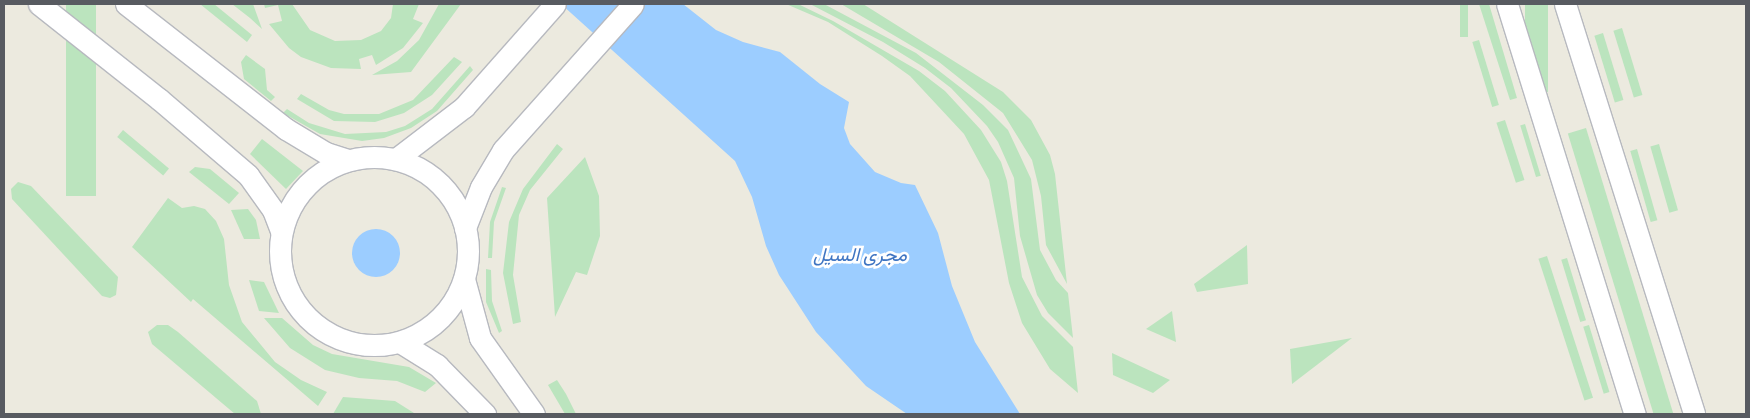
<!DOCTYPE html>
<html>
<head>
<meta charset="utf-8">
<style>
  body { margin:0 }
  #map { position:relative; width:1750px; height:418px; overflow:hidden; background:#eceadf; font-family:Cabin,Vazirmatn,sans-serif }
  div>[style] { position:absolute }
  [style*='--x'] { left:calc(var(--x)*1px); top:calc(var(--y)*1px); width:calc(var(--w)*1px); rotate:calc(var(--a)*1deg) }
  .green>* { inset:0; background:#bbe4be; transform-origin:0 0 }
  .water>* { inset:0; background:#9ccdff }
  .round { border-radius:50% }
  .roads { filter:drop-shadow(1px 0 #b7b9bf) drop-shadow(-1px 0 #b7b9bf) drop-shadow(0 1px #b7b9bf) drop-shadow(0 -1px #b7b9bf) }
  .minor>* { height:21px; margin:-10.5px; padding:0 10.5px; transform-origin:10.5px; border-radius:10.5px; background:#fff }
  .minor>.ring { margin:-10.5px; padding:0; box-sizing:content-box; background:none; border:21px solid #fff; border-radius:50% }
  span { translate:-50% -50%; white-space:nowrap; text-align:center; line-height:1.15; -webkit-text-stroke:5px #fff; paint-order:stroke }
  .water-label { font-size:19px; color:#3f75c2; font-style:italic }
  .frame { position:absolute; inset:0; border:5px solid #585b61; pointer-events:none }
</style>
</head>
<body>
<div id="map">
  <div class="green">
    <div style="left:66px;top:4px;width:30px;height:192px"></div>
    <div style="clip-path:polygon(200px 4px,214px 4px,252px 35px,247px 42px)"></div>
    <div style="clip-path:polygon(232px 4px,253px 4px,262px 29px,250px 18px)"></div>
    <div style="clip-path:polygon(264px 4px,292px 4px,310px 30px,335px 41px,361px 40px,381px 31px,391px 18px,393px 4px,419px 4px,413px 19px,423px 23px,403px 48px,376px 65px,372px 55px,359px 59px,361px 69px,331px 68px,301px 57px,289px 48px,269px 24px,282px 21px,278px 5px,265px 8px)"></div>
    <div style="clip-path:polygon(439px 4px,461px 4px,411px 72px,372px 75px,397px 61px,419px 40px)"></div>
    <div style="clip-path:polygon(786px 4px,798px 4px,833px 21px,919px 71px,945px 91px,981px 130px,1001px 162px,1007px 181px,1022px 277px,1042px 316px,1073px 347px,1078px 393px,1050px 369px,1022px 323px,1009px 283px,989px 180px,964px 134px,910px 76px,882px 56px,828px 22px)"></div>
    <div style="clip-path:polygon(810px 4px,824px 4px,916px 53px,983px 105px,1008px 130px,1031px 179px,1040px 250px,1056px 280px,1068px 293px,1073px 338px,1048px 313px,1037px 295px,1020px 236px,1014px 178px,998px 142px,987px 126px,951px 88px,925px 68px,883px 42px)"></div>
    <div style="clip-path:polygon(841px 4px,863px 4px,1003px 92px,1031px 120px,1050px 155px,1055px 174px,1067px 284px,1046px 245px,1041px 196px,1032px 160px,1003px 113px,939px 62px)"></div>
    <div style="left:1460px;top:4px;width:8px;height:33px"></div>
    <div style="clip-path:polygon(1479px 4px,1489px 4px,1517px 98px,1510px 100px)"></div>
    <div style="left:1525px;top:4px;width:23px;height:88px"></div>
    <div style="left:1622px;top:28px;width:70px;height:9px;rotate:73deg"></div>
    <div style="left:1603px;top:33px;width:70px;height:9px;rotate:73deg"></div>
    <div style="left:1479px;top:40px;width:68px;height:7px;rotate:73deg"></div>
    <div style="clip-path:polygon(246px 55px,265px 69px,267px 90px,275px 97px,271px 101px,244px 79px,241px 62px)"></div>
    <div style="clip-path:polygon(454px 57px,462px 62px,432px 95px,404px 113px,375px 122px,334px 121px,297px 99px,301px 94px,329px 110px,344px 114px,379px 114px,413px 100px)"></div>
    <div style="clip-path:polygon(470px 66px,473px 70px,437px 111px,411px 128px,384px 138px,362px 141px,320px 134px,283px 113px,287px 109px,309px 123px,345px 134px,386px 132px,405px 126px,432px 109px)"></div>
    <div style="left:1505px;top:120px;width:63px;height:9px;rotate:72deg"></div>
    <div style="left:1525px;top:124px;width:54px;height:5px;rotate:73deg"></div>
    <div style="left:1586px;top:128px;width:300px;height:19px;rotate:73deg"></div>
    <div style="left:123px;top:130px;width:60px;height:9px;rotate:40deg"></div>
    <div style="clip-path:polygon(262px 139px,303px 171px,286px 189px,250px 154px)"></div>
    <div style="clip-path:polygon(557px 144px,563px 149px,530px 190px,519px 215px,513px 275px,521px 322px,513px 324px,503px 273px,509px 222px,523px 189px)"></div>
    <div style="left:1659px;top:144px;width:69px;height:9px;rotate:74deg"></div>
    <div style="left:1637px;top:149px;width:74px;height:7px;rotate:74deg"></div>
    <div style="clip-path:polygon(585px 157px,599px 196px,600px 236px,587px 275px,576px 272px,555px 317px,547px 198px)"></div>
    <div style="clip-path:polygon(195px 167px,210px 169px,239px 193px,229px 204px,189px 172px)"></div>
    <div style="clip-path:polygon(18px 182px,31px 186px,118px 277px,116px 295px,110px 298px,102px 296px,12px 199px,11px 189px)"></div>
    <div style="clip-path:polygon(502px 187px,506px 188px,494px 222px,492px 258px,488px 258px,490px 222px)"></div>
    <div style="clip-path:polygon(168px 198px,182px 208px,194px 206px,205px 209px,216px 221px,224px 239px,229px 285px,242px 322px,275px 362px,301px 380px,327px 392px,318px 406px,193px 299px,191px 302px,132px 247px)"></div>
    <div style="clip-path:polygon(248px 209px,256px 220px,260px 239px,244px 239px,231px 210px)"></div>
    <div style="clip-path:polygon(1247px 245px,1248px 284px,1197px 292px,1194px 284px)"></div>
    <div style="left:1547px;top:256px;width:149px;height:9px;rotate:72deg"></div>
    <div style="left:1567px;top:258px;width:65px;height:6px;rotate:73deg"></div>
    <div style="clip-path:polygon(486px 269px,491px 270px,492px 301px,502px 331px,499px 333px,486px 302px)"></div>
    <div style="clip-path:polygon(249px 280px,264px 282px,279px 313px,259px 311px)"></div>
    <div style="clip-path:polygon(1172px 311px,1176px 342px,1146px 329px)"></div>
    <div style="clip-path:polygon(264px 318px,282px 318px,313px 345px,332px 354px,409px 367px,436px 383px,425px 392px,397px 381px,359px 378px,325px 370px,290px 348px)"></div>
    <div style="clip-path:polygon(157px 325px,168px 325px,178px 332px,257px 401px,261px 414px,235px 414px,152px 344px,148px 332px)"></div>
    <div style="left:1589px;top:325px;width:70px;height:6px;rotate:73deg"></div>
    <div style="clip-path:polygon(1352px 338px,1292px 384px,1290px 349px)"></div>
    <div style="clip-path:polygon(1112px 353px,1170px 380px,1153px 393px,1113px 375px)"></div>
    <div style="clip-path:polygon(557px 380px,566px 394px,576px 414px,565px 414px,548px 385px)"></div>
    <div style="clip-path:polygon(343px 397px,395px 401px,414px 413px,333px 414px)"></div>
  </div>
  <div class="water">
    <div style="clip-path:polygon(561px 4px,683px 4px,716px 30px,743px 42px,780px 52px,820px 84px,849px 102px,844px 128px,850px 144px,875px 172px,901px 183px,915px 185px,938px 233px,952px 286px,975px 342px,1020px 414px,907px 414px,866px 386px,816px 332px,779px 275px,766px 246px,752px 197px,735px 161px)"></div>
    <div class="round" style="left:352px;top:229px;width:48px;height:48px"></div>
  </div>
  <div class="roads">
    <div class="minor">
      <div style="--x:39;--y:4;--w:153;--a:38.4"></div>
      <div style="--x:159;--y:99;--w:117;--a:40.5"></div>
      <div style="--x:248;--y:175;--w:43;--a:54.5"></div>
      <div style="--x:273;--y:210;--w:22;--a:69"></div>
      <div style="--x:126;--y:4;--w:203;--a:38"></div>
      <div style="--x:286;--y:129;--w:47;--a:31"></div>
      <div style="--x:326;--y:153;--w:23;--a:18"></div>
      <div style="--x:1507;--y:4;--w:430;--a:72.7"></div>
      <div style="--x:1565;--y:4;--w:430;--a:72.5"></div>
      <div class="ring" style="left:280px;top:157px;width:167px;height:167px"></div>
      <div style="--x:396;--y:159;--w:86;--a:-37.4"></div>
      <div style="--x:464;--y:107;--w:137;--a:-48.5"></div>
      <div style="--x:465;--y:228;--w:44;--a:-68.7"></div>
      <div style="--x:481;--y:187;--w:43;--a:-59.3"></div>
      <div style="--x:503;--y:150;--w:195;--a:-48.3"></div>
      <div style="--x:464;--y:279;--w:61;--a:74.8"></div>
      <div style="--x:480;--y:338;--w:93;--a:54.6"></div>
      <div style="--x:400;--y:342;--w:44;--a:31.9"></div>
      <div style="--x:437;--y:365;--w:69;--a:45.6"></div>
    </div>
  </div>
  <div class="water-label">
    <span style="left:860px;top:255px">مجرى السيل</span>
  </div>
  <div class="frame"></div>
</div>
</body>
</html>
